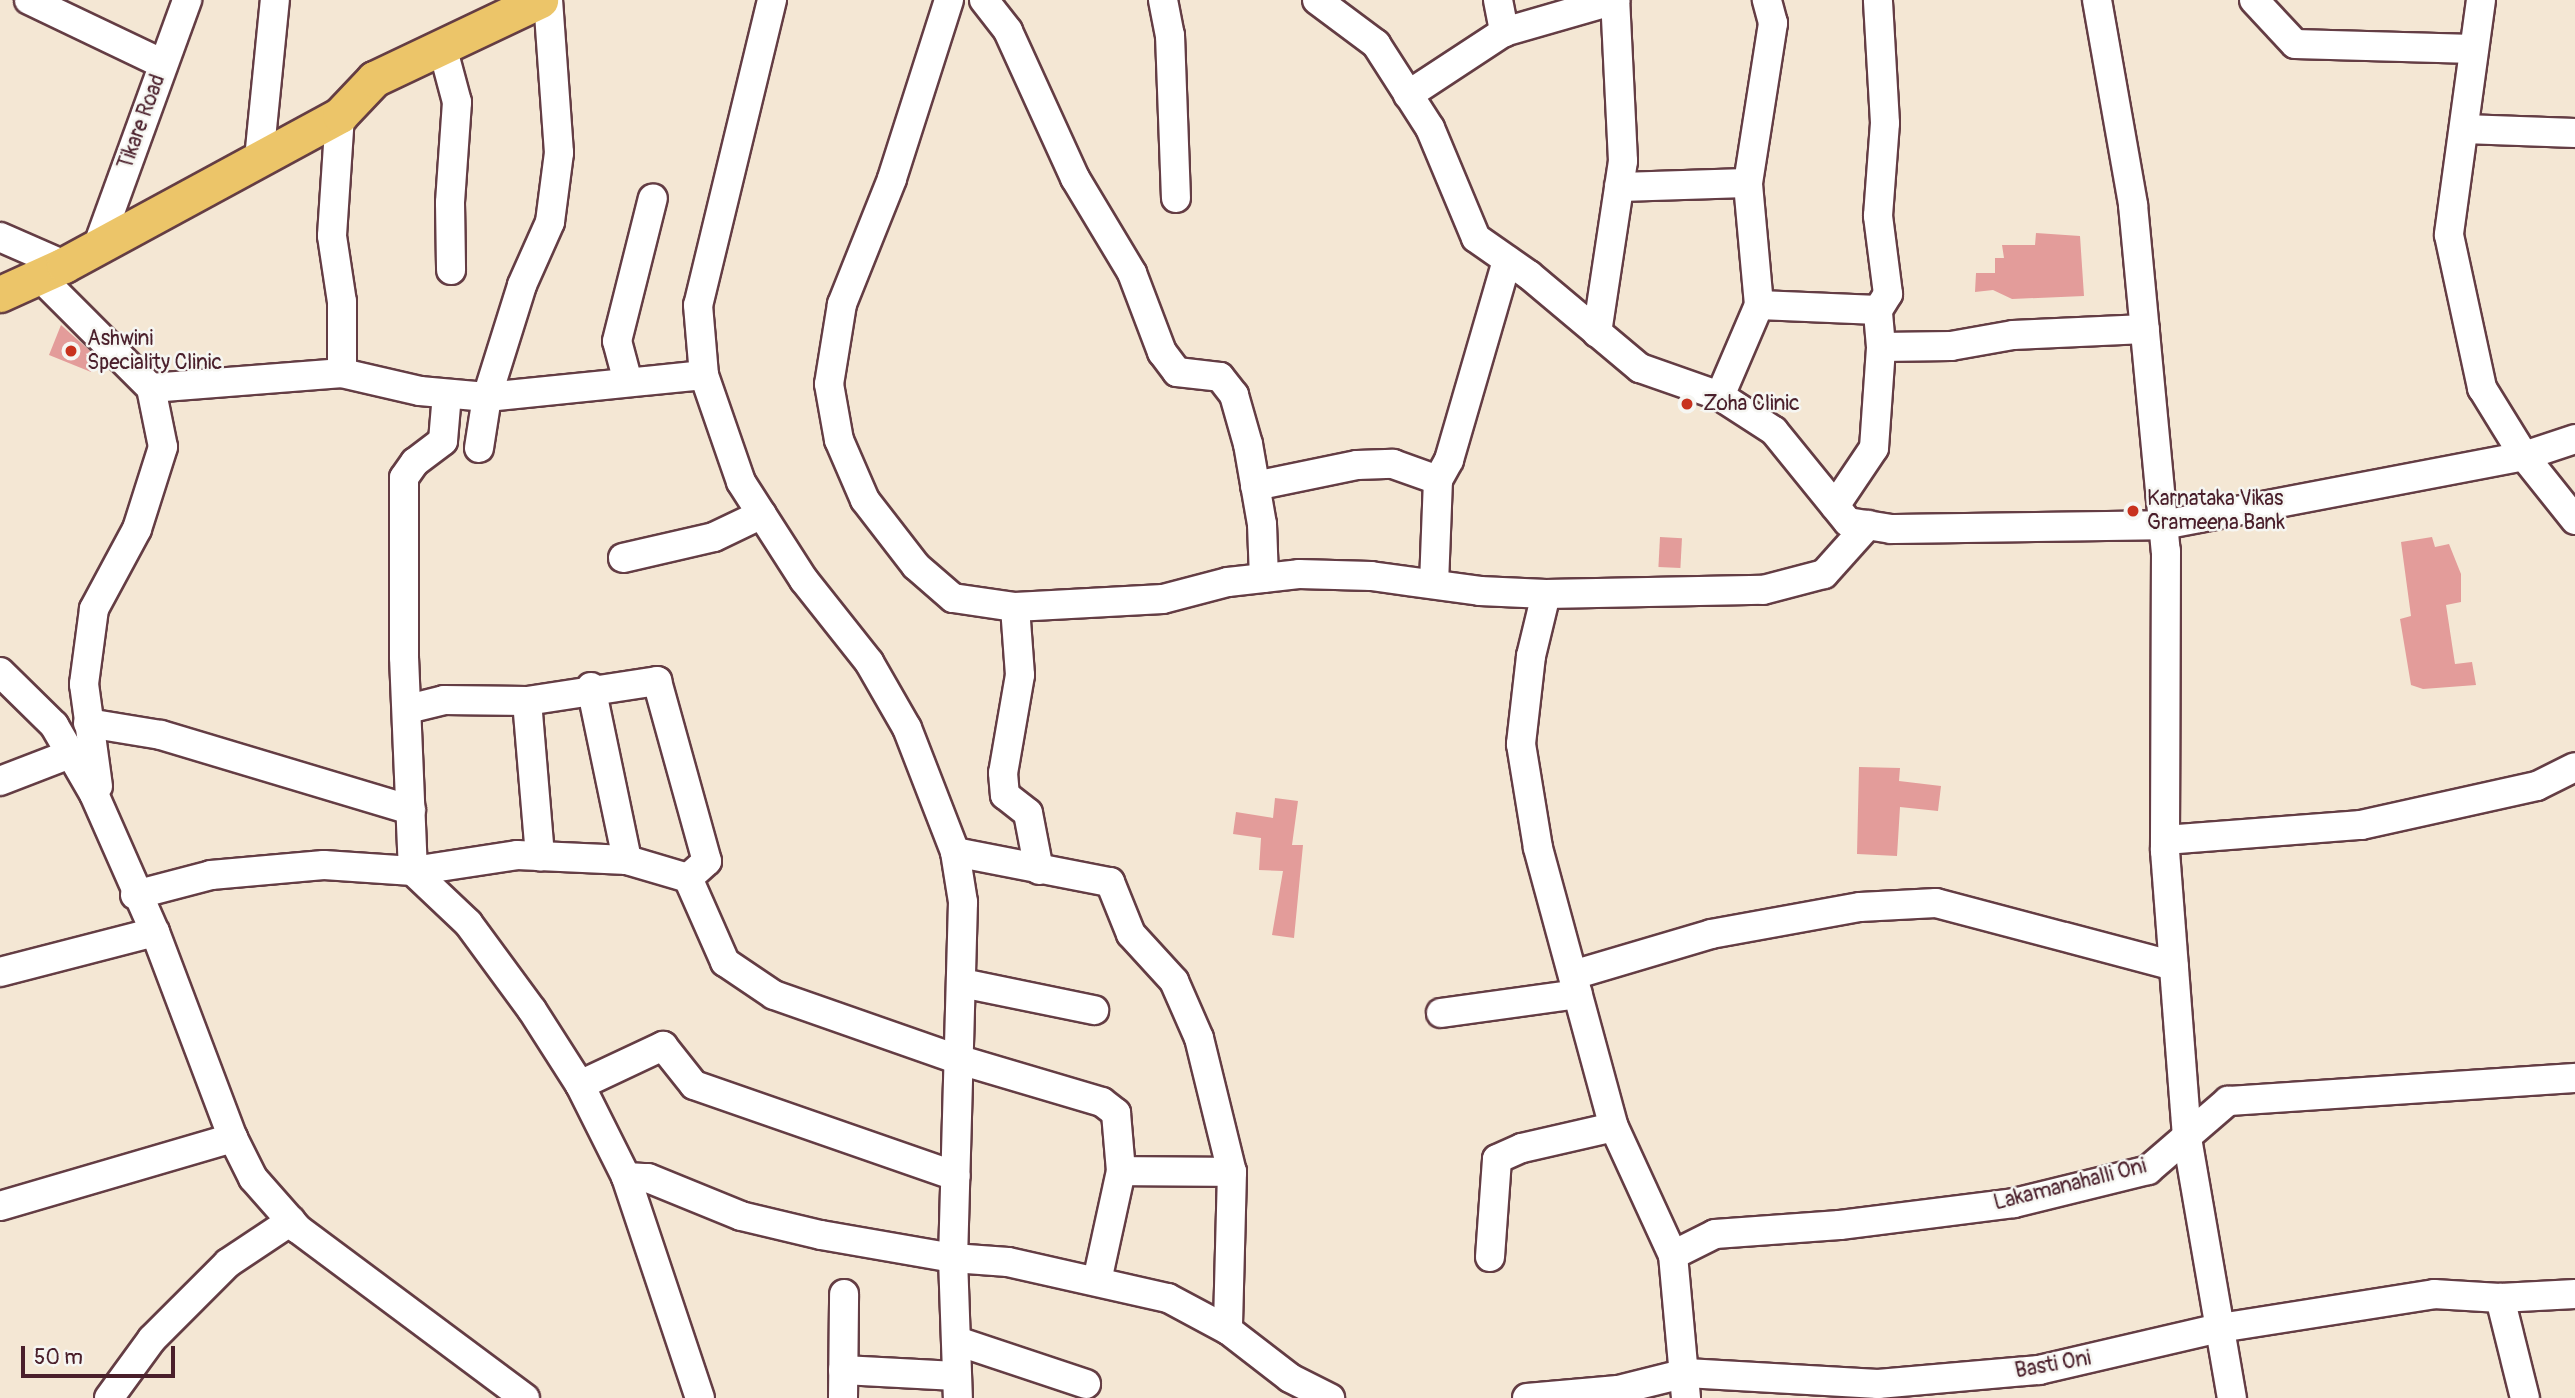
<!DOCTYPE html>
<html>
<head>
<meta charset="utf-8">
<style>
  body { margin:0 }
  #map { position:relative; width:2575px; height:1398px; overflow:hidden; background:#f4e7d4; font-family:Pangolin,sans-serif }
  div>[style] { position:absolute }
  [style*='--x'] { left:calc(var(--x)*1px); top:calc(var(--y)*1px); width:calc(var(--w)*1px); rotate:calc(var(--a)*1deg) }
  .building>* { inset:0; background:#e39c9a; transform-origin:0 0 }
  .roads { filter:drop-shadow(2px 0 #643d44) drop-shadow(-2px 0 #643d44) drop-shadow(0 2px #643d44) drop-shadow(0 -2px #643d44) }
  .minor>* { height:28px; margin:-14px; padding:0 14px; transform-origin:14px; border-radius:14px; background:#fff }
  .major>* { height:35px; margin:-17.5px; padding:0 17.5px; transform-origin:17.5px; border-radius:17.5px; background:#ecc569 }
  .dots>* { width:19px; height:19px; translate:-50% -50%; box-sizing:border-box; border:4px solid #f6f6f2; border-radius:50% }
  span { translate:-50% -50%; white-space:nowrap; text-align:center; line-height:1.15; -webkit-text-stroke:5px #f6f6f2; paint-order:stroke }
  .street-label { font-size:21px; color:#4a1f2b }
  .poi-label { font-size:21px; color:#4a1f2b }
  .left { translate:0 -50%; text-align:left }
  .scale { position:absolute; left:21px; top:1346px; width:154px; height:32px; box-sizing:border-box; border:4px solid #4a1f2b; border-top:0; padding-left:9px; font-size:21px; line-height:24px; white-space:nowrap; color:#4a1f2b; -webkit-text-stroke:5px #f6f6f2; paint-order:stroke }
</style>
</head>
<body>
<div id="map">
  <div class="building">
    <div style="clip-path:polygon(2036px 233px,2080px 236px,2084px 296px,2012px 299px,1993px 290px,1975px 292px,1976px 273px,1995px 273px,1995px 258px,2004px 258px,2002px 245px,2035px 245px)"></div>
    <div style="clip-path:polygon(61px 325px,97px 357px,91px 372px,49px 355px)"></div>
    <div style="left:1660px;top:537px;width:22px;height:30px;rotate:3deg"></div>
    <div style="clip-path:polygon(2432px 537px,2435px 547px,2449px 544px,2461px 574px,2461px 602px,2446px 605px,2455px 664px,2472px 662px,2476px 685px,2423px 689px,2411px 685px,2400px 619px,2411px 616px,2401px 542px)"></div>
    <div style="clip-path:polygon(1859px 767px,1900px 768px,1899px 781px,1941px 786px,1938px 811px,1900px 807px,1897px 856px,1857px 854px)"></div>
    <div style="clip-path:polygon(1275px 798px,1298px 801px,1292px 845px,1303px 845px,1294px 938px,1272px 935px,1283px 871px,1259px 870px,1261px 838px,1233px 834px,1236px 812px,1273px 818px)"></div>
  </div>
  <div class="roads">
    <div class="minor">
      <div style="--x:29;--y:0;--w:148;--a:25.5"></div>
      <div style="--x:772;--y:0;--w:314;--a:103.6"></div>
      <div style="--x:698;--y:305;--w:70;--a:85.1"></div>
      <div style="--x:704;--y:375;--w:113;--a:70.9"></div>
      <div style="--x:741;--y:482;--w:117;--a:57.3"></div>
      <div style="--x:804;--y:580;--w:105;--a:51.6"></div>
      <div style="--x:869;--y:662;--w:76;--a:60.1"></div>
      <div style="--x:907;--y:728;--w:133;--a:68.8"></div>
      <div style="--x:955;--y:852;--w:51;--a:80.9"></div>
      <div style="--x:963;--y:902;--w:356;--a:91.6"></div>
      <div style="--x:953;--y:1258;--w:140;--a:88"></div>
      <div style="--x:949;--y:0;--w:188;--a:107.7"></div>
      <div style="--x:892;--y:179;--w:135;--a:111.8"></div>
      <div style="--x:842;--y:304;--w:81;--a:99.2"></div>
      <div style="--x:829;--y:384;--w:57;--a:79.9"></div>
      <div style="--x:839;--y:440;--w:65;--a:66.6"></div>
      <div style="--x:865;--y:500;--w:83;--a:52.3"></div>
      <div style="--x:916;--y:566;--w:49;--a:40.9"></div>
      <div style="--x:953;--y:598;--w:63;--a:8.3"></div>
      <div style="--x:1015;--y:607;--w:148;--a:-3.1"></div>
      <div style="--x:1163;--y:599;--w:67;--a:-14.7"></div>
      <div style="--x:1228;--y:582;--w:71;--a:-6.4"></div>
      <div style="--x:1299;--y:574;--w:72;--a:1.6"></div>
      <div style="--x:1371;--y:576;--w:110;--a:7.8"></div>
      <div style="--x:1480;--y:591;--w:66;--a:2.6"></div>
      <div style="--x:1546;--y:594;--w:217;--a:-1.1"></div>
      <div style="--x:1763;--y:590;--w:63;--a:-14.7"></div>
      <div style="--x:1824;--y:574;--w:66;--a:-48.1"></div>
      <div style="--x:984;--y:0;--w:39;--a:52"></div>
      <div style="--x:1008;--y:31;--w:162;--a:65.5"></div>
      <div style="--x:1075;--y:178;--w:111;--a:59"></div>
      <div style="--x:1132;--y:273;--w:85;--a:69.2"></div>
      <div style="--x:1162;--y:352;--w:25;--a:53"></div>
      <div style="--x:1177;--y:372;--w:43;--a:6.6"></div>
      <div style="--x:1220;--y:377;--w:23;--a:52"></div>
      <div style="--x:1234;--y:395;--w:51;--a:74.1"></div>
      <div style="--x:1248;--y:444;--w:81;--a:80.1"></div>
      <div style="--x:1262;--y:524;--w:54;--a:87.9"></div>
      <div style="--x:1163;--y:0;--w:36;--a:79"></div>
      <div style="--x:1170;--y:35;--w:163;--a:87.9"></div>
      <div style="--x:1317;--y:0;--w:74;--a:36.7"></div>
      <div style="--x:1376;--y:44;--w:100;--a:57.3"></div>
      <div style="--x:1430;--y:128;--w:119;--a:67.3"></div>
      <div style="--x:1476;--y:238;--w:65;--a:34.9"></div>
      <div style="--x:1529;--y:275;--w:145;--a:40"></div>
      <div style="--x:1640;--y:368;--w:85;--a:19.3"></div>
      <div style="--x:1720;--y:396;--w:64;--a:32.9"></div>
      <div style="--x:1774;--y:431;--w:117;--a:50.9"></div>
      <div style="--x:1848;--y:522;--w:44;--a:9.2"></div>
      <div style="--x:1891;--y:529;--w:272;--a:-0.8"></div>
      <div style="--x:2163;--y:525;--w:368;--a:-10.8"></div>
      <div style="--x:2524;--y:456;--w:54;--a:-18.4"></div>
      <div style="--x:1498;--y:0;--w:33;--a:79"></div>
      <div style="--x:2097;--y:0;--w:208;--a:80"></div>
      <div style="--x:2133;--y:205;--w:348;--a:84.6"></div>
      <div style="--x:2166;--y:551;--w:300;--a:90.2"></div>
      <div style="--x:2165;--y:851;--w:288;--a:85.6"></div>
      <div style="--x:2187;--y:1138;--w:264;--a:80.2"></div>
      <div style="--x:2254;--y:0;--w:60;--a:47"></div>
      <div style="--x:2295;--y:44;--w:179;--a:1.6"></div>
      <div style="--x:2481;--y:0;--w:237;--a:97.8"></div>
      <div style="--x:2449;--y:235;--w:157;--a:77.8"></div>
      <div style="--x:2482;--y:388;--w:80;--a:58.3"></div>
      <div style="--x:2524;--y:456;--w:82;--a:51.4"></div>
      <div style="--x:442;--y:46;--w:58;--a:75"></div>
      <div style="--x:457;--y:102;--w:101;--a:94"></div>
      <div style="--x:450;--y:203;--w:67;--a:89.1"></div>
      <div style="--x:1408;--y:95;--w:115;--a:-33.3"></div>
      <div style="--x:1504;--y:32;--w:116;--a:-16.1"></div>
      <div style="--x:340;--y:115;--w:121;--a:93.8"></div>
      <div style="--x:332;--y:236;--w:67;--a:81.4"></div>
      <div style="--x:342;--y:302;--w:71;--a:90"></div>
      <div style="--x:2464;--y:129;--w:111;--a:2.1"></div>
      <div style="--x:259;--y:159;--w:160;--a:-84.3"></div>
      <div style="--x:1619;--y:187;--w:129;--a:-1.8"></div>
      <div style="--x:0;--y:237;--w:70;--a:23.6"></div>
      <div style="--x:98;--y:245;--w:261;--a:-70"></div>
      <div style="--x:38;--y:275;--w:160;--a:45"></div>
      <div style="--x:151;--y:388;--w:60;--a:78.5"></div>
      <div style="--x:163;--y:447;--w:86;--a:107.6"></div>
      <div style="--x:137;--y:529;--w:91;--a:118.3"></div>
      <div style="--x:94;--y:609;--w:76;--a:97.6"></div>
      <div style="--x:84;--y:684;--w:103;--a:82.2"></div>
      <div style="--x:1759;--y:305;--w:119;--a:2.4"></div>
      <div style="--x:1597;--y:333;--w:174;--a:-81.4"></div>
      <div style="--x:1623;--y:161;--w:161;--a:-92.8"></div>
      <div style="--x:1881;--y:347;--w:70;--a:-0.8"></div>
      <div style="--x:1951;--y:346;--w:63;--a:-10.1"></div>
      <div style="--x:2013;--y:335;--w:132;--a:-2.6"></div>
      <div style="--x:628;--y:382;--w:42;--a:-105"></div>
      <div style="--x:617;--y:341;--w:147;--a:-75.9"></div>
      <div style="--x:151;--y:388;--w:192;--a:-4.5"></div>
      <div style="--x:342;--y:373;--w:80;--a:13"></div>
      <div style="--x:420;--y:391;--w:67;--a:5.1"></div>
      <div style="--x:487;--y:397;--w:218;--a:-5.8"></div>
      <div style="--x:447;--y:394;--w:47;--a:94.9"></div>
      <div style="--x:443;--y:441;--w:35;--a:143"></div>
      <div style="--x:415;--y:462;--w:19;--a:125"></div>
      <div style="--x:404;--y:478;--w:179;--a:90"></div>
      <div style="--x:404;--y:657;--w:214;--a:87.6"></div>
      <div style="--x:413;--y:871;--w:76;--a:43.4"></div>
      <div style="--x:468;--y:923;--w:108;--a:53.7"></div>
      <div style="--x:532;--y:1010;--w:89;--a:57.4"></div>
      <div style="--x:580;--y:1085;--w:103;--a:63.4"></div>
      <div style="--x:626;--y:1177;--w:233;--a:71.5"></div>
      <div style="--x:1720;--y:396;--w:99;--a:-66.8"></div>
      <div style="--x:1759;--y:305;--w:122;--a:-95.2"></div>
      <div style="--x:1748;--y:183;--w:162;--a:-81.1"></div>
      <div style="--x:1773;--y:23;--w:24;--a:-105"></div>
      <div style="--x:479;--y:448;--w:52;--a:-81.1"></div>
      <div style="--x:487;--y:397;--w:117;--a:-72.6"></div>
      <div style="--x:522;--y:285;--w:69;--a:-66"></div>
      <div style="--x:550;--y:222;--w:70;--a:-82.6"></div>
      <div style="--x:559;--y:153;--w:153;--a:-94.1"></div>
      <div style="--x:1255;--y:486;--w:104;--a:-11.6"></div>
      <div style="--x:1357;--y:465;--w:36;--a:-2"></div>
      <div style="--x:1393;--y:464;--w:48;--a:19.6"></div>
      <div style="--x:1835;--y:506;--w:70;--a:-56.1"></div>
      <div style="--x:1874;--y:448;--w:101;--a:-86"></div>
      <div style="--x:1881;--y:347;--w:37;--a:-95"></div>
      <div style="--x:1878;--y:310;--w:19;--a:-58"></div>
      <div style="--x:1888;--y:294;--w:79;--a:-97.3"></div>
      <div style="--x:1878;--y:216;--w:93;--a:-85.7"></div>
      <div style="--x:1885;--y:123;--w:123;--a:-93.3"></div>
      <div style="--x:623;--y:558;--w:93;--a:-13"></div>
      <div style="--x:714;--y:537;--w:53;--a:-25.6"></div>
      <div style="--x:1434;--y:584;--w:104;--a:-87.8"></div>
      <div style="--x:1438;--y:480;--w:23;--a:-61"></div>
      <div style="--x:1449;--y:460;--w:208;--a:-73.8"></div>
      <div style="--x:1546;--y:594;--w:64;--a:103.6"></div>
      <div style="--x:1531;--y:656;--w:89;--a:96.5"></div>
      <div style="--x:1521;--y:744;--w:105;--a:80.7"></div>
      <div style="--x:1538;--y:848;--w:289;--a:74.8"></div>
      <div style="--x:1614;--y:1127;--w:141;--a:65.3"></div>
      <div style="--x:1673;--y:1255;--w:144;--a:84.8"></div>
      <div style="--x:1015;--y:607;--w:68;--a:85.8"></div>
      <div style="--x:1020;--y:675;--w:99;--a:99.8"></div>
      <div style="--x:1003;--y:773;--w:22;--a:85"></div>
      <div style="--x:1005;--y:795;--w:29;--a:38"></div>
      <div style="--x:1028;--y:813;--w:58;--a:79.1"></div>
      <div style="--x:0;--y:672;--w:76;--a:44.5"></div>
      <div style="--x:54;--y:725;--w:80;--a:59.9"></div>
      <div style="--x:94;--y:794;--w:151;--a:66.2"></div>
      <div style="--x:155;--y:932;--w:220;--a:69.3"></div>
      <div style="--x:233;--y:1138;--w:45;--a:63.4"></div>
      <div style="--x:253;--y:1178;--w:68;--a:48.6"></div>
      <div style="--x:298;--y:1229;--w:283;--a:36.7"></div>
      <div style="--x:591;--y:687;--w:177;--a:78.2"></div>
      <div style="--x:527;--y:701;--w:156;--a:85.2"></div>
      <div style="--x:408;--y:709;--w:37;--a:-14"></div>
      <div style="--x:444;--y:700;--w:83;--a:0.7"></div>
      <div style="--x:527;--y:701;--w:132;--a:-8.7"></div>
      <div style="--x:657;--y:681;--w:187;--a:74.5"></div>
      <div style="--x:707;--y:861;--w:25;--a:138"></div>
      <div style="--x:88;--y:723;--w:74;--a:9.3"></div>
      <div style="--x:161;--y:735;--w:261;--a:16.7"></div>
      <div style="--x:0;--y:781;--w:75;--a:-21.1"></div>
      <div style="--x:2165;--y:840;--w:197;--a:-4.4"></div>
      <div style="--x:2361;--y:825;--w:180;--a:-12.5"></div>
      <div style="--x:2537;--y:786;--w:42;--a:-26.6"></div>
      <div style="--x:955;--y:852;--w:158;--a:11"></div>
      <div style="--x:1110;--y:882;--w:56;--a:68"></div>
      <div style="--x:1131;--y:934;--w:64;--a:47.5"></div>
      <div style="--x:1174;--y:981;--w:62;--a:66.3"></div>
      <div style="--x:1199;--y:1038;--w:138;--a:76.2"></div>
      <div style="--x:1232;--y:1172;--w:158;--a:91.5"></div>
      <div style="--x:135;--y:895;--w:79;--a:-14.7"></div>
      <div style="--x:211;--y:875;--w:113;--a:-5.1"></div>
      <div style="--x:324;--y:865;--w:89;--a:3.9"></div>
      <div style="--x:413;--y:871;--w:105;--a:-8.7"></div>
      <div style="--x:517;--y:855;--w:110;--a:2.6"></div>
      <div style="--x:627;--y:860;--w:64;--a:16.4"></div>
      <div style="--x:688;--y:878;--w:92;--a:66.2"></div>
      <div style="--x:725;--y:962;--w:59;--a:34"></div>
      <div style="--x:774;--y:995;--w:197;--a:19.3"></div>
      <div style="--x:960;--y:1060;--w:148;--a:16.5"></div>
      <div style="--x:1102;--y:1102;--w:18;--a:38"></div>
      <div style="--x:1116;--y:1113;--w:58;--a:85.1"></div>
      <div style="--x:1121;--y:1171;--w:113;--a:102.3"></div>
      <div style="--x:0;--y:972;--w:160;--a:-14.5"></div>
      <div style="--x:1573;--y:975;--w:144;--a:-16.5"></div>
      <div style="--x:1711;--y:934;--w:151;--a:-10.3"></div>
      <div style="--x:1860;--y:907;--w:76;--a:-3"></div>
      <div style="--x:1936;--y:903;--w:246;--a:14.8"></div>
      <div style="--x:962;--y:983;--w:135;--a:11.6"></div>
      <div style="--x:1441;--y:1013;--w:138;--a:-7.9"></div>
      <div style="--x:580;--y:1085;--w:92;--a:-25.2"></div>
      <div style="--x:663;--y:1046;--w:50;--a:51.5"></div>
      <div style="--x:694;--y:1085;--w:277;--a:19.2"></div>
      <div style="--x:1121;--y:1171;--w:111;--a:0.5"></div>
      <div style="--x:626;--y:1177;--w:22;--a:3"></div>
      <div style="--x:648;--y:1178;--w:100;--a:22.2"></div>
      <div style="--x:741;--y:1216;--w:82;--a:13.4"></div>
      <div style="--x:821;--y:1235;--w:134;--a:9.9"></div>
      <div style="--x:953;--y:1258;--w:55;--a:4.2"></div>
      <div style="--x:1008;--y:1262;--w:164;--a:12.7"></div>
      <div style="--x:1168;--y:1298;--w:68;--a:28.1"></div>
      <div style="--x:1228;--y:1330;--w:78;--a:37.7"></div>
      <div style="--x:1290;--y:1378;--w:45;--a:26.6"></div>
      <div style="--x:0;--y:1206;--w:243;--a:-16.3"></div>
      <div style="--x:1673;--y:1255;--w:47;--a:-26.6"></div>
      <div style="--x:1715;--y:1234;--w:125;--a:-4.1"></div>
      <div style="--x:1840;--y:1225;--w:175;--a:-7.2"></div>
      <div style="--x:2014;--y:1203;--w:138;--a:-13.8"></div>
      <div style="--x:2148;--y:1170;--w:106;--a:-40.8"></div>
      <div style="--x:2228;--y:1101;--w:348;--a:-3.8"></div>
      <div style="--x:1490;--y:1257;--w:98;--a:-85.9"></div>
      <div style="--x:1497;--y:1159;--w:27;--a:-24"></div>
      <div style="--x:1522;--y:1148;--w:94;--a:-12.9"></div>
      <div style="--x:2500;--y:1298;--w:103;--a:76"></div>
      <div style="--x:957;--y:1341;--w:136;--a:18.4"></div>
      <div style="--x:843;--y:1370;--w:113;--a:3"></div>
      <div style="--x:109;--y:1398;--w:73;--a:-53.9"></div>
      <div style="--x:152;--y:1339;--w:107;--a:-45"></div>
      <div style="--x:228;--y:1263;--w:76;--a:-33.7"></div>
      <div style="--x:843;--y:1398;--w:104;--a:-89.4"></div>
      <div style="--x:1527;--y:1398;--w:91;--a:-5"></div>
      <div style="--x:1618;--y:1390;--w:70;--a:-14"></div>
      <div style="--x:1686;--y:1373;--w:192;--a:3.3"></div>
      <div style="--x:1878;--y:1384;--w:162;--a:-5"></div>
      <div style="--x:2039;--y:1370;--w:186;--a:-13.1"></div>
      <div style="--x:2220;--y:1328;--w:217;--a:-9"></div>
      <div style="--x:2434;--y:1294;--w:66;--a:3.5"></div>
      <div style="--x:2500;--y:1298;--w:75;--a:-3.1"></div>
    </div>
    <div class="major">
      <div style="--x:0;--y:294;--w:70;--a:-24.4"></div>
      <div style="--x:64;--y:265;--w:314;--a:-28.5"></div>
      <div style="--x:340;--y:115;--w:50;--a:-46.6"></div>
      <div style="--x:374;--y:79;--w:184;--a:-25.4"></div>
    </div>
  </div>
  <div class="dots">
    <div style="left:71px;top:351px;background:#c8321e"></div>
    <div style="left:1687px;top:404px;background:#c8321e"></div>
    <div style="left:2133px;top:511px;background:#c8321e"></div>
  </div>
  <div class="street-label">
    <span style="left:142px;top:122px;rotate:-70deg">Tikare Road</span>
    <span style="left:2070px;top:1185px;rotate:-14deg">Lakamanahalli Oni</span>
    <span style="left:2053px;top:1365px;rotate:-10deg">Basti Oni</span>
  </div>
  <div class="poi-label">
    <span class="left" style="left:87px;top:351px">Ashwini<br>Speciality Clinic</span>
    <span class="left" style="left:1703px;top:404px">Zoha Clinic</span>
    <span class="left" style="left:2147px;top:511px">Karnataka Vikas<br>Grameena Bank</span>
  </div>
  <div class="scale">50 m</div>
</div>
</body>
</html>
